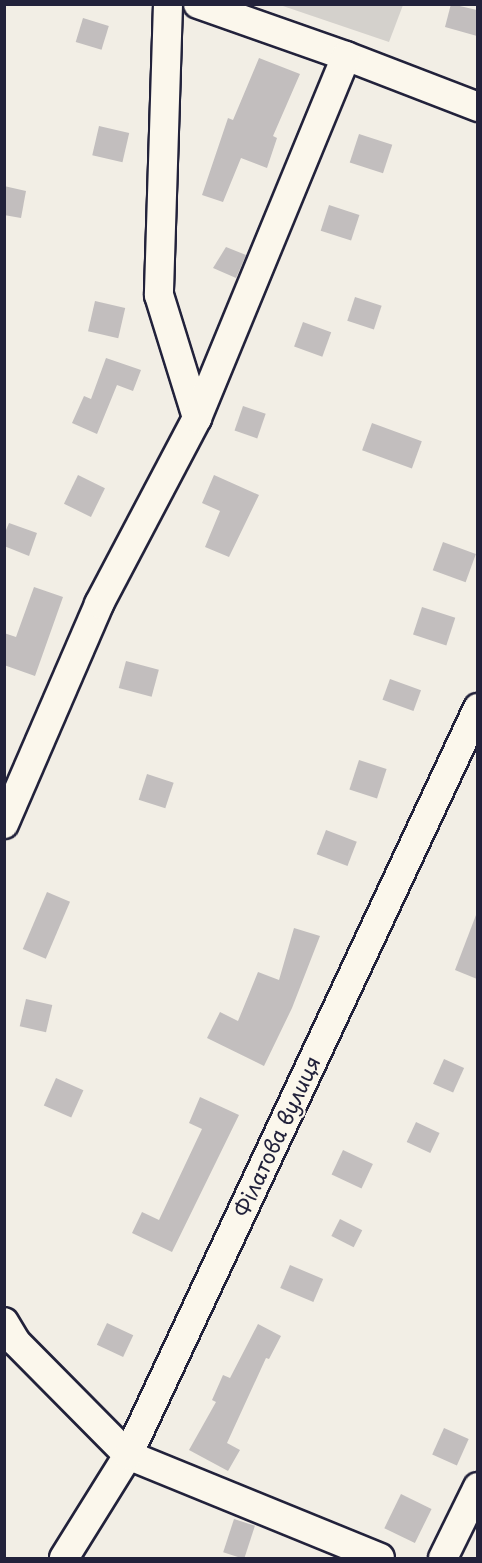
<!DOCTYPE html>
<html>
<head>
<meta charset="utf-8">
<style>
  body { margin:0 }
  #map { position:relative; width:482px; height:1563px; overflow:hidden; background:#f2eee5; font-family:"Playpen Sans",sans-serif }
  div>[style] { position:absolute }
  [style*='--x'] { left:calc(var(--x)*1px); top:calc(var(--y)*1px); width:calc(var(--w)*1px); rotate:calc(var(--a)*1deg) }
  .green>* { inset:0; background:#d4d1cc }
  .building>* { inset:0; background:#c2bebe; transform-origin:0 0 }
  .roads { filter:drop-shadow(2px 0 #22223b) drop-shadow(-2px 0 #22223b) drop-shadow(0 2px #22223b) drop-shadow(0 -2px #22223b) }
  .street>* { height:28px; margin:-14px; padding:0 14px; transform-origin:14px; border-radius:14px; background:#fbf7ec }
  span { translate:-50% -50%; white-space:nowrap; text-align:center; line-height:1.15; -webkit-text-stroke:4.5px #fbf7ec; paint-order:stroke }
  .street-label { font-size:21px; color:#22223b }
  .frame { position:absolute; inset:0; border:6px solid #22223b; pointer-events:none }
</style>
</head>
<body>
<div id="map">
  <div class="green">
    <div style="clip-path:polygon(280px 5px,403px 5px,389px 42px)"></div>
  </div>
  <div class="building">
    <div style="clip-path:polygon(451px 4px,477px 10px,477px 36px,445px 27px)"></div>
    <div style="left:83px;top:18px;width:27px;height:25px;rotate:17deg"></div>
    <div style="clip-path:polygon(259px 58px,300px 74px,273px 136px,277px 138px,267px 168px,241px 158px,223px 202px,202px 195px,228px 118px,233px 120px)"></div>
    <div style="left:99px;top:126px;width:31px;height:30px;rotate:13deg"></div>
    <div style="left:359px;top:134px;width:35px;height:30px;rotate:18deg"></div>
    <div style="clip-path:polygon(4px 186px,26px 191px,21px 218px,4px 215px)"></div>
    <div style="left:329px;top:205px;width:32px;height:27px;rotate:18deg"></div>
    <div style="clip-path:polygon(226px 247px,246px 255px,236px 278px,213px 268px)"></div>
    <div style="left:355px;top:297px;width:28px;height:25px;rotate:18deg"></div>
    <div style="left:95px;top:301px;width:31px;height:31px;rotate:13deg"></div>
    <div style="left:303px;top:322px;width:30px;height:26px;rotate:20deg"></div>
    <div style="clip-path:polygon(106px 358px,141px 370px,133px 391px,117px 385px,97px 434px,72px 423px,84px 396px,91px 399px)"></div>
    <div style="left:243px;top:406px;width:24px;height:26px;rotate:19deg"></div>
    <div style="left:372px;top:423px;width:53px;height:29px;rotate:20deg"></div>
    <div style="left:78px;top:475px;width:30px;height:32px;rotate:26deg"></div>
    <div style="clip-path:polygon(214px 475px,259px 495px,229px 557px,205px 547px,220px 511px,202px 503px)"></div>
    <div style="clip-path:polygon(9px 523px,37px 533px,29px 556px,4px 546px,4px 535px)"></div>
    <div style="left:443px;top:542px;width:35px;height:30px;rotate:20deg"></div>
    <div style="clip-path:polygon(34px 587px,63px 597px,35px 676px,4px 665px,4px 633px,16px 637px)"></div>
    <div style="left:422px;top:607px;width:35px;height:29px;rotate:18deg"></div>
    <div style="left:126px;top:661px;width:34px;height:28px;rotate:15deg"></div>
    <div style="left:390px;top:679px;width:33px;height:22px;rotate:20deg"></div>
    <div style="left:359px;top:760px;width:29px;height:31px;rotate:18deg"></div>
    <div style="left:147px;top:774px;width:28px;height:27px;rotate:18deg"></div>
    <div style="left:326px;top:830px;width:33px;height:26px;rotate:21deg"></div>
    <div style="left:47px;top:892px;width:25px;height:62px;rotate:23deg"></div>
    <div style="clip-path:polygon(476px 915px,477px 915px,477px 979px,455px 970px)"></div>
    <div style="clip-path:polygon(294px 928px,320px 936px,292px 1008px,264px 1066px,207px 1038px,220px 1012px,238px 1021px,258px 972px,279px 980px)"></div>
    <div style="left:26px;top:999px;width:27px;height:28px;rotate:13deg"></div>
    <div style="left:444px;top:1059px;width:22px;height:27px;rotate:24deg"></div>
    <div style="left:56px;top:1078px;width:30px;height:30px;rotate:24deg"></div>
    <div style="clip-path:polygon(200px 1097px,239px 1115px,172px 1252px,132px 1233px,142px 1212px,159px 1220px,202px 1129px,189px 1123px)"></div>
    <div style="left:416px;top:1122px;width:26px;height:22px;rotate:25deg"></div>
    <div style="left:343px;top:1150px;width:33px;height:27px;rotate:25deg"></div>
    <div style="left:340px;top:1219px;width:25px;height:19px;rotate:27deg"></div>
    <div style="left:290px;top:1265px;width:36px;height:25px;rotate:23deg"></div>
    <div style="left:107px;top:1323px;width:29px;height:24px;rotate:25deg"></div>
    <div style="clip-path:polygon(258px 1324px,281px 1336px,269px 1359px,266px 1358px,227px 1443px,240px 1450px,228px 1471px,189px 1450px,216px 1402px,212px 1400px,223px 1375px,230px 1378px)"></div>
    <div style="left:444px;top:1428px;width:27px;height:29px;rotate:24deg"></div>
    <div style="left:401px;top:1494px;width:34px;height:38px;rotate:26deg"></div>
    <div style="left:234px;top:1519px;width:22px;height:35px;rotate:18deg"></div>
  </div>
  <div class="roads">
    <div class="street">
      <div style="--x:168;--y:4;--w:291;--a:91.8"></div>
      <div style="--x:159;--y:295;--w:129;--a:72.8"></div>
      <div style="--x:198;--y:4;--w:157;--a:19.4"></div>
      <div style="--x:346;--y:56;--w:142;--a:21.1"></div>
      <div style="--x:4;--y:824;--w:240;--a:-66.6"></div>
      <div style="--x:99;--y:604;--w:210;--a:-62.2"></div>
      <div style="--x:197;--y:418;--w:391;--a:-67.6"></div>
      <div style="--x:4;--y:1322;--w:23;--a:59"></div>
      <div style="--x:16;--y:1342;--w:159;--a:45.3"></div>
      <div style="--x:128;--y:1455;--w:272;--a:22.2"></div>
      <div style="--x:64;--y:1558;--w:121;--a:-58.1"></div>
      <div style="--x:128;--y:1455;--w:825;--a:-64.89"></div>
      <div style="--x:443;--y:1558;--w:79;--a:-63.8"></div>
    </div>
  </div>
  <div class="street-label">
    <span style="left:276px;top:1136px;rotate:-65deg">Філатова вулиця</span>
  </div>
  <div class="frame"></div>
</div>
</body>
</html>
